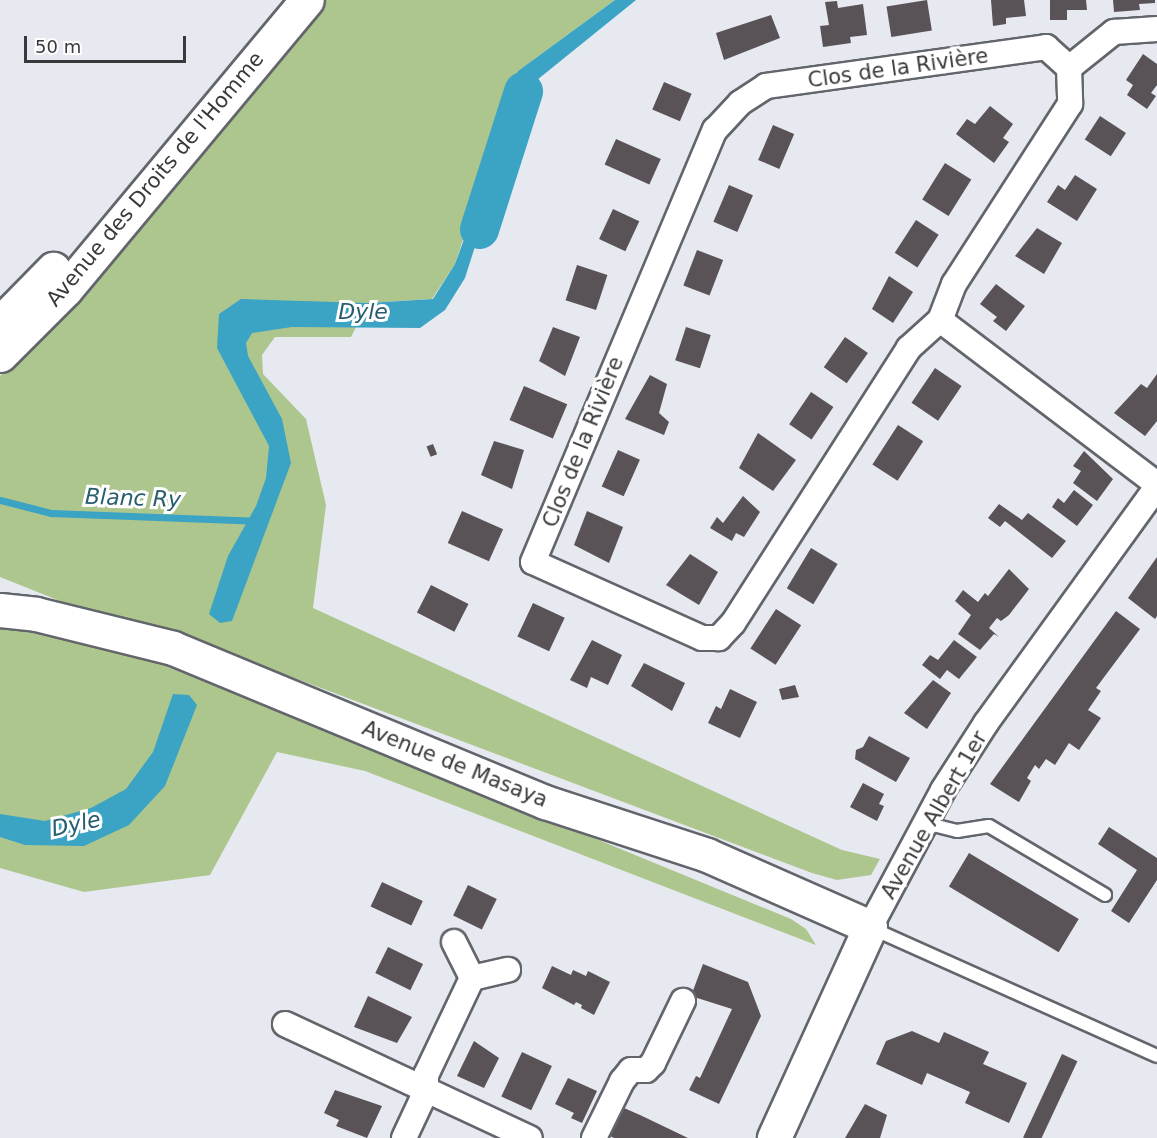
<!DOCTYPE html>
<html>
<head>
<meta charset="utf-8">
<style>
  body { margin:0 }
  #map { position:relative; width:1157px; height:1138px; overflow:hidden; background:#e7e9f1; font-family:"DejaVu Sans",sans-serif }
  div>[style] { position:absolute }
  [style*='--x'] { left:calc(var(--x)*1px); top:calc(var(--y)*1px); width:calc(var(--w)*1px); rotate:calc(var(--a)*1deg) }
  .green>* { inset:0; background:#adc68e }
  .water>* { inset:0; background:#3ba3c3 }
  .stream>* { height:7px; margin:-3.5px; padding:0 3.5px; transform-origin:3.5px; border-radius:3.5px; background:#3ba3c3 }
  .river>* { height:39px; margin:-19.5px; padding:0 19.5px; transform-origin:19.5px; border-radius:19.5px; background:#3ba3c3 }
  .building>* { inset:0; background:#595257; transform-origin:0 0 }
  .roads { filter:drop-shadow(2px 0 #63656c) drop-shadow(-2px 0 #63656c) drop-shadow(0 2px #63656c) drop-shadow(0 -2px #63656c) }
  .service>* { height:12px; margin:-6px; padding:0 6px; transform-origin:6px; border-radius:6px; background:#fff }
  .minor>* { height:24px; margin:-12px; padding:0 12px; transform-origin:12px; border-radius:12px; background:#fff }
  .secondary>* { height:33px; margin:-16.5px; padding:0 16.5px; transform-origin:16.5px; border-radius:16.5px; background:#fff }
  span { translate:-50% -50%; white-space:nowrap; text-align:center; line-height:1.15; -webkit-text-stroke:6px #fff; paint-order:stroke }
  .street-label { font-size:21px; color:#39393c }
  .water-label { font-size:22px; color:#275d6f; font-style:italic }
  .scale { position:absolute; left:24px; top:36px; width:162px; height:27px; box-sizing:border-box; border:3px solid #39393c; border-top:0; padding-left:8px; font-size:18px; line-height:21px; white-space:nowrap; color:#39393c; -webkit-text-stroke:4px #fff; paint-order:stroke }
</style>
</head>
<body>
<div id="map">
  <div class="green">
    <div style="clip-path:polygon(322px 0,615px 0,518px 71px,455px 264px,432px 299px,368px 303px,351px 337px,275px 337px,262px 355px,263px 374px,306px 419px,326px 505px,313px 608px,842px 850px,880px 859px,871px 875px,837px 880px,812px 873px,244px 659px,65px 603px,0 577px,0 376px)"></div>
    <div style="clip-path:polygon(0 621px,163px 665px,372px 747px,791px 919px,806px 929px,816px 945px,365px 771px,277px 752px,210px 875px,84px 892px,0 868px)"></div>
  </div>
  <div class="water">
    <div style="clip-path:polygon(615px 0,636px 0,537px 80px,517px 114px,465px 278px,445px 310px,420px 328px,292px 327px,252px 333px,246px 343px,248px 356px,282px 419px,291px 463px,232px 621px,220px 623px,209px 614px,228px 556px,256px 506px,266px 478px,269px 446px,217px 348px,219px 314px,241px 299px,368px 303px,433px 299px,455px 264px,478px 201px,503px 100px,518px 71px)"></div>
    <div style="clip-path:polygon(173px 694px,189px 695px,197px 705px,165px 786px,129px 825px,84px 846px,25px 845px,0 837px,0 814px,45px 821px,91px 808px,126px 789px,153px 752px)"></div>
  </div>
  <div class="stream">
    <div style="--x:0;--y:500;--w:53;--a:14.3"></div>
    <div style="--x:51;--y:513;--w:206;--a:2.2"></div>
  </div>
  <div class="river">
    <div style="--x:479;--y:229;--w:145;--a:-72.3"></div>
  </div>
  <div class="building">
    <div style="left:927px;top:0;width:31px;height:41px;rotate:81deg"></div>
    <div style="clip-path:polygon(991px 0,1024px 0,1026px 16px,1006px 18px,1006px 24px,993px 26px)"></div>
    <div style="clip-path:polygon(1050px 0,1086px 0,1087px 10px,1067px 10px,1067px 20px,1050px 20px)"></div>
    <div style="clip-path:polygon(1113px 0,1155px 0,1155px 3px,1139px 4px,1140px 10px,1114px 12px)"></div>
    <div style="clip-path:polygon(837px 1px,838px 8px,863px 4px,867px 35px,850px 37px,851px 43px,823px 47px,820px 26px,829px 25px,825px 2px)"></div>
    <div style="clip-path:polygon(771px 15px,780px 38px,724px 60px,716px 33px)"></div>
    <div style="clip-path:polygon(1143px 54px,1157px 64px,1157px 85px,1151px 93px,1156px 96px,1147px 109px,1127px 95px,1133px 85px,1126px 80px)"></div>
    <div style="left:664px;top:82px;width:30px;height:30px;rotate:23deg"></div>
    <div style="clip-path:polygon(990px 106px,1013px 124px,1003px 138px,1009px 142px,994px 163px,956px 134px,967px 119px,975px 124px)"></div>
    <div style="left:1100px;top:116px;width:31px;height:28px;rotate:33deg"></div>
    <div style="left:773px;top:125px;width:23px;height:38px;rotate:23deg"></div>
    <div style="left:616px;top:139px;width:49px;height:28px;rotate:24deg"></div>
    <div style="left:945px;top:163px;width:31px;height:43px;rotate:32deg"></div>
    <div style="clip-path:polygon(1075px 175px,1097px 189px,1077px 221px,1047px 202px,1058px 185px,1065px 190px)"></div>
    <div style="left:729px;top:185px;width:26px;height:40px;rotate:23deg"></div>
    <div style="left:613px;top:209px;width:29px;height:33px;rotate:25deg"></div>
    <div style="left:916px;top:220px;width:27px;height:39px;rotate:33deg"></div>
    <div style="clip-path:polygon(1037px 228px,1062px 243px,1044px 274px,1015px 256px)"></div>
    <div style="left:697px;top:250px;width:28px;height:38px;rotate:21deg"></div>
    <div style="left:577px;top:265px;width:32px;height:37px;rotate:18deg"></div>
    <div style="clip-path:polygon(889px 276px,913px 292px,893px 323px,872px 309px)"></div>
    <div style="clip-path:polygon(996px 284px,1025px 306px,1006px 331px,993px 321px,997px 317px,980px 304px)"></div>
    <div style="clip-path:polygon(553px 327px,580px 337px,565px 376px,539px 361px)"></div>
    <div style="left:686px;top:327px;width:26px;height:35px;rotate:18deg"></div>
    <div style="left:845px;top:337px;width:28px;height:37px;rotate:35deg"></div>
    <div style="left:935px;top:368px;width:32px;height:42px;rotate:34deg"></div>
    <div style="clip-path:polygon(1157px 374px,1157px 421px,1145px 436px,1114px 413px,1141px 384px,1147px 388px)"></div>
    <div style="clip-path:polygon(650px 375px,667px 384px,659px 413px,669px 422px,664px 435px,625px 419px)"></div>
    <div style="left:524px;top:386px;width:47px;height:37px;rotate:23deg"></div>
    <div style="left:811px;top:392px;width:27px;height:39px;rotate:34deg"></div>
    <div style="left:898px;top:425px;width:30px;height:47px;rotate:33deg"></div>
    <div style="clip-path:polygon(758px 433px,796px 460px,773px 491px,739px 468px)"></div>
    <div style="clip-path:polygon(494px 441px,524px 450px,512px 489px,481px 475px)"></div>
    <div style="left:433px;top:444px;width:11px;height:7px;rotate:68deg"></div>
    <div style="left:618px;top:450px;width:24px;height:40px;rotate:24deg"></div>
    <div style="clip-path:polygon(1084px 451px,1113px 479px,1097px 501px,1073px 483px,1081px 471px,1073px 466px)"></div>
    <div style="clip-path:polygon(1074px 490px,1093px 505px,1077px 526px,1052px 507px,1058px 498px,1064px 503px)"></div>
    <div style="clip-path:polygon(743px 496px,760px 512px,744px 537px,736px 533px,732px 541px,710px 528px,717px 517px,723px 523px)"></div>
    <div style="clip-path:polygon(999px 504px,1022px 520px,1028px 513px,1066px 541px,1052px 558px,1005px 521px,1000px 527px,988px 518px)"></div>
    <div style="left:462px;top:511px;width:45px;height:35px;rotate:24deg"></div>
    <div style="clip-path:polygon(587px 511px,623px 527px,609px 563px,574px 545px)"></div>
    <div style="left:811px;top:548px;width:31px;height:47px;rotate:31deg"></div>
    <div style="clip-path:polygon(690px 554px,718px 572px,699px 605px,666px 585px)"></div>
    <div style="clip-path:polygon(1157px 557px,1157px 616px,1155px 619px,1128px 598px)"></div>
    <div style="clip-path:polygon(1009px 569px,1029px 589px,1009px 615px,1001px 621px,997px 618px,989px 628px,999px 637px,994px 634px,980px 650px,958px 634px,971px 615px,955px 601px,963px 590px,978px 602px,985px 593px,988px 596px)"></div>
    <div style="left:431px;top:585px;width:42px;height:31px;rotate:27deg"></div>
    <div style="left:533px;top:603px;width:35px;height:37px;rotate:25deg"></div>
    <div style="left:776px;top:609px;width:30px;height:47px;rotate:33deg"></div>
    <div style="clip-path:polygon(1116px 611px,1140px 629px,1096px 688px,1101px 691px,1088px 710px,1101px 718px,1079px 750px,1069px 743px,1055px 765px,1046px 759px,1039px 769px,1035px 765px,1027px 778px,1031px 781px,1019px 802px,990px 784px)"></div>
    <div style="clip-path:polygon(592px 640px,622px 655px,608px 685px,591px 677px,587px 688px,570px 680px)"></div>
    <div style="clip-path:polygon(954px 640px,977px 657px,959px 679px,947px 670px,940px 679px,922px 665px,930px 655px,938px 660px)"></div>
    <div style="clip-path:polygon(644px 663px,685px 683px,672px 711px,631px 686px)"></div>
    <div style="clip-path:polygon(933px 680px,951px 693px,927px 729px,904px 713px)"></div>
    <div style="clip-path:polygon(795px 685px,799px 697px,782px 700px,779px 689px)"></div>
    <div style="clip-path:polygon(730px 689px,757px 702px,740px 738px,708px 723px,716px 706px,721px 709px)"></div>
    <div style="clip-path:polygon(869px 736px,910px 758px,896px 782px,855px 759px,856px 750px,863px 747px)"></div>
    <div style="clip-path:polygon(863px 783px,884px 794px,879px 804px,884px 806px,877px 821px,850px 807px)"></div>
    <div style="clip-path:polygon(1109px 827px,1157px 858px,1157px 880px,1129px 923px,1111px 911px,1137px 870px,1098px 844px)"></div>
    <div style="left:969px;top:853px;width:128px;height:39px;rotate:31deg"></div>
    <div style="left:382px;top:882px;width:45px;height:27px;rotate:25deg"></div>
    <div style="left:468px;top:885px;width:32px;height:34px;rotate:26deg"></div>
    <div style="left:388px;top:947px;width:39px;height:29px;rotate:26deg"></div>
    <div style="clip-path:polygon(703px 964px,748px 982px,761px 1016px,719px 1104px,689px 1090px,696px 1076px,700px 1078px,732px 1009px,691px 996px)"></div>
    <div style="clip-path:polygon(552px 966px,571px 975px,573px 970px,586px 976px,588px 971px,610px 982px,594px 1015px,581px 1008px,582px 1005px,576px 1002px,574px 1005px,542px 988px)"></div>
    <div style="clip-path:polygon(368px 996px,412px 1017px,397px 1043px,354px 1027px)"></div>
    <div style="clip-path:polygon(912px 1031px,939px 1043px,944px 1032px,989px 1052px,983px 1064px,1027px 1083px,1009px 1123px,965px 1103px,970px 1092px,927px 1073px,922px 1085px,876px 1064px,886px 1041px)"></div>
    <div style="clip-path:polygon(474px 1041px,499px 1058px,484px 1088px,457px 1076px)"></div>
    <div style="left:522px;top:1052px;width:33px;height:49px;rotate:25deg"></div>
    <div style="left:1062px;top:1054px;width:17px;height:92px;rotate:25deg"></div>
    <div style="clip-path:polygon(568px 1078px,597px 1091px,582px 1123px,571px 1118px,574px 1113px,555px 1104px)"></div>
    <div style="clip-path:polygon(335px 1090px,382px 1106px,367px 1138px,336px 1126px,339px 1120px,324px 1113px)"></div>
    <div style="clip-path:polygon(865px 1104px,887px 1115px,880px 1138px,845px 1138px)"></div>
    <div style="clip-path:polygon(624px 1108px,640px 1115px,688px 1138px,614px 1138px,610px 1136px)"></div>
  </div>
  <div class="roads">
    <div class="service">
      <div style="--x:925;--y:823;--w:33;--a:14"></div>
      <div style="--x:957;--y:831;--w:32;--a:-9"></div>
      <div style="--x:989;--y:826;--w:135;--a:30.7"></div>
      <div style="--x:871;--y:928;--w:313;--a:24.1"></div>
    </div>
    <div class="minor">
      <div style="--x:1046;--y:47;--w:31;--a:42"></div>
      <div style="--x:1069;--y:68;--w:36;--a:88"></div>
      <div style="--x:1070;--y:104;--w:214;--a:122.8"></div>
      <div style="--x:954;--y:284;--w:39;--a:111"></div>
      <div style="--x:940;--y:320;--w:42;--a:137.9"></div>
      <div style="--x:909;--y:348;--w:326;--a:122.6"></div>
      <div style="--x:733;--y:623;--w:21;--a:133"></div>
      <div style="--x:719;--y:638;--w:17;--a:180"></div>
      <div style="--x:702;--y:638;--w:185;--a:-155.8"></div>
      <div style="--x:533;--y:562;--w:469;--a:-67.2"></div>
      <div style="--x:715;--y:130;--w:37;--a:-47"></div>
      <div style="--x:740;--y:103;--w:31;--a:-33"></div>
      <div style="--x:766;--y:86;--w:283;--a:-7.9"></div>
      <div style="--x:1069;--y:68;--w:58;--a:-38.7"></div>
      <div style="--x:1114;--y:32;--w:43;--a:-4"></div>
      <div style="--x:940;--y:320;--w:272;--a:37.1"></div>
      <div style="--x:870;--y:927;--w:155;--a:-61.9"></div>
      <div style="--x:943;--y:790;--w:80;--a:-57.3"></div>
      <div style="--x:986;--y:723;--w:291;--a:-54.1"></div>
      <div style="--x:454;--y:942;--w:40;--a:63.4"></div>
      <div style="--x:285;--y:1024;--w:270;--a:25"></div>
      <div style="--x:404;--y:1138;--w:52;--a:-64.9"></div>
      <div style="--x:426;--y:1091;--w:16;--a:-90"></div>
      <div style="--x:426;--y:1075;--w:107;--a:-64.6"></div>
      <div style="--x:472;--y:978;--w:37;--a:-13"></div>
      <div style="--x:594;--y:1138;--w:64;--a:-63.8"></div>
      <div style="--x:622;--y:1081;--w:14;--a:-51"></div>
      <div style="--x:631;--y:1070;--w:15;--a:0"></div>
      <div style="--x:646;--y:1070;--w:10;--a:-45"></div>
      <div style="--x:653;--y:1063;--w:69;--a:-64.2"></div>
    </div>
    <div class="secondary">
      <div style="--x:0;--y:323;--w:76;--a:-45.5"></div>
      <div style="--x:0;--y:355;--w:93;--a:-45"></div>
      <div style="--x:66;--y:289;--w:376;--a:-50.2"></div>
      <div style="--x:0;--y:610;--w:36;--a:6"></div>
      <div style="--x:36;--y:614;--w:141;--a:13.9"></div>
      <div style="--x:173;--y:648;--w:403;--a:22.5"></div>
      <div style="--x:545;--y:802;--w:170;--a:18.1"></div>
      <div style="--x:707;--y:855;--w:178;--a:23.8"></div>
      <div style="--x:870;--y:927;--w:232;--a:114.5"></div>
    </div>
  </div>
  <div class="street-label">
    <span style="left:898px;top:68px;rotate:-8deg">Clos de la Rivière</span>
    <span style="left:155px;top:179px;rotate:-50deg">Avenue des Droits de l'Homme</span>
    <span style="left:583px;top:442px;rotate:-68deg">Clos de la Rivière</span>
    <span style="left:455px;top:764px;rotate:22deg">Avenue de Masaya</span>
    <span style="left:934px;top:815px;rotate:-60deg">Avenue Albert 1er</span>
  </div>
  <div class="water-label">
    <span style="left:363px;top:312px">Dyle</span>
    <span style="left:133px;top:498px;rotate:2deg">Blanc Ry</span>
    <span style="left:76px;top:824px;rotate:-12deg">Dyle</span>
  </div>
  <div class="scale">50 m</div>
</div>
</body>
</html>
